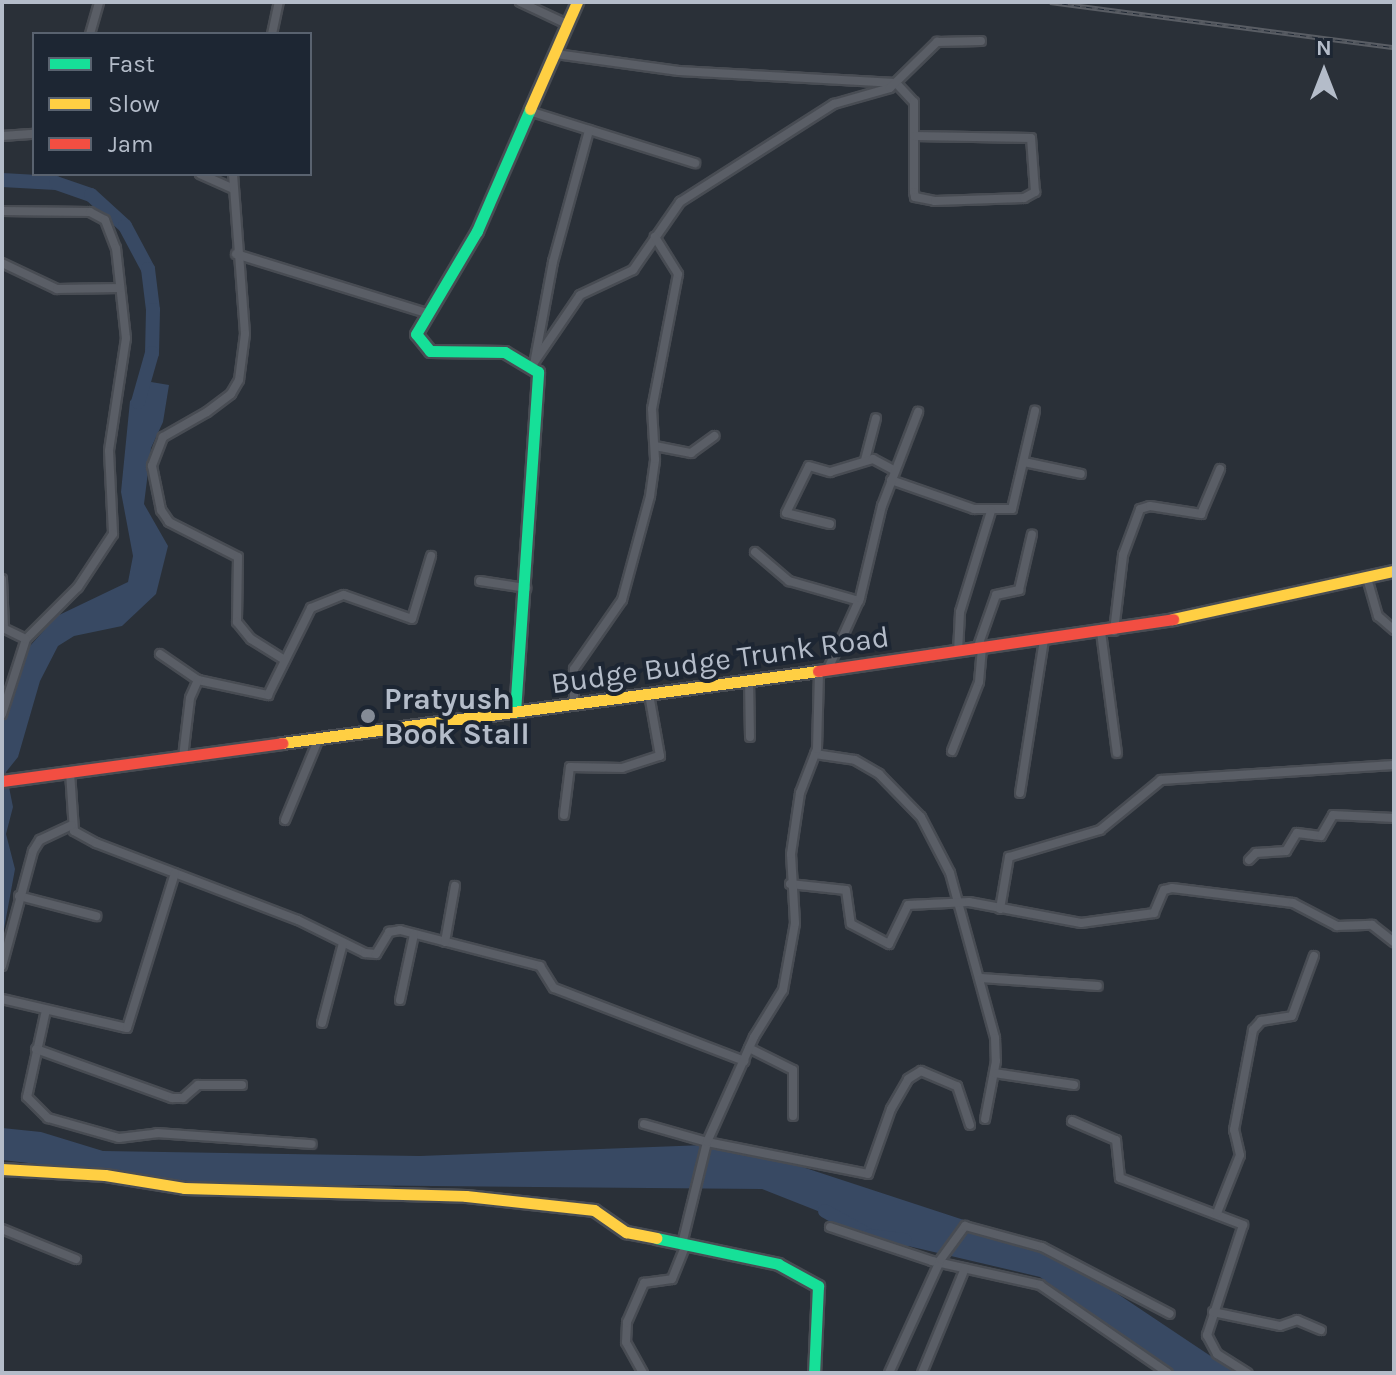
<!DOCTYPE html>
<html>
<head>
<meta charset="utf-8">
<style>
  body { margin:0 }
  #map { position:relative; width:1396px; height:1375px; overflow:hidden; background:#2a3038; font-family:Karla,sans-serif }
  div>[style] { position:absolute }
  [style*='--x'] { left:calc(var(--x)*1px); top:calc(var(--y)*1px); width:calc(var(--w)*1px); rotate:calc(var(--a)*1deg) }
  .water>* { inset:0; background:#384963 }
  .river>* { height:14px; margin:-7px; padding:0 7px; transform-origin:7px; border-radius:7px; background:#384963 }
  .roads { filter:drop-shadow(2px 0 #484c53) drop-shadow(-2px 0 #484c53) drop-shadow(0 2px #484c53) drop-shadow(0 -2px #484c53) }
  .street>* { height:8px; margin:-4px; padding:0 4px; transform-origin:4px; border-radius:4px; background:#5a5e66 }
  .fast>* { height:11px; margin:-5.5px; padding:0 5.5px; transform-origin:5.5px; border-radius:5.5px; background:#16e098 }
  .slow>* { height:11px; margin:-5.5px; padding:0 5.5px; transform-origin:5.5px; border-radius:5.5px; background:#ffcf43 }
  .jam>* { height:11px; margin:-5.5px; padding:0 5.5px; transform-origin:5.5px; border-radius:5.5px; background:#f24e42 }
  .rail>* { height:5px; margin-top:-2.5px; transform-origin:0; background:repeating-linear-gradient(90deg,#1d2633 0 6px,#595d64 0 12px); box-sizing:border-box; border-block:2px solid #595d64 }
  .dots>* { width:22px; height:22px; translate:-50% -50%; box-sizing:border-box; border:4px solid #1d2633; border-radius:50% }
  span { translate:-50% -50%; white-space:nowrap; text-align:center; line-height:1.15; -webkit-text-stroke:8px #1d2633; paint-order:stroke }
  .street-label { font-size:30px; color:#b4bcc9 }
  .poi-label { font-size:30px; color:#b4bcc9; font-weight:700 }
  .left { translate:0 -50%; text-align:left }
  .frame { position:absolute; inset:0; border:4px solid #b4bcc9; pointer-events:none }
  .legend { position:absolute; left:32px; top:32px; width:280px; height:144px; box-sizing:border-box; background:#1d2633; border:2px solid #59626f; margin:0; padding:10px 14px; list-style:none; font-size:24px; color:#b4bcc9 }
  .legend li { display:flex; align-items:center; gap:16px; height:40px }
  .legend b { width:40px; border:2px solid #59626f }
  .north { position:absolute; left:1284px; top:32px; width:80px; height:80px; -webkit-text-stroke:6px #1d2633; paint-order:stroke; rotate:0deg; font-size:22px; font-weight:700; line-height:32px; text-align:center; color:#b4bcc9 }
  .north::after { content:''; display:block; margin:auto; width:28px; height:36px; background:#b4bcc9; clip-path:polygon(50% 0,100% 100%,50% 72%,0 100%) }
</style>
</head>
<body>
<div id="map">
  <div class="water">
    <div style="clip-path:polygon(151px 382px,169px 385px,163px 422px,151px 448px,144px 504px,168px 546px,156px 594px,122px 626px,74px 636px,58px 646px,40px 681px,18px 757px,6px 772px,13px 807px,6px 834px,15px 869px,2px 940px,2px 727px,19px 658px,57px 616px,128px 582px,133px 556px,121px 492px,130px 401px)"></div>
    <div style="clip-path:polygon(2px 1128px,41px 1132px,103px 1151px,420px 1156px,705px 1145px,775px 1158px,1049px 1248px,1236px 1373px,1174px 1373px,1040px 1277px,904px 1245px,762px 1189px,214px 1184px,2px 1160px)"></div>
  </div>
  <div class="river">
    <div style="--x:2;--y:180;--w:54;--a:3.2"></div>
    <div style="--x:56;--y:183;--w:37;--a:19"></div>
    <div style="--x:91;--y:195;--w:46;--a:42.4"></div>
    <div style="--x:125;--y:226;--w:49;--a:61.9"></div>
    <div style="--x:148;--y:269;--w:41;--a:83"></div>
    <div style="--x:153;--y:310;--w:43;--a:91.3"></div>
    <div style="--x:152;--y:353;--w:51;--a:105.9"></div>
    <div style="--x:825;--y:1211;--w:51;--a:29.1"></div>
    <div style="--x:870;--y:1236;--w:35;--a:7"></div>
  </div>
  <div class="roads">
    <div class="street">
      <div style="--x:520;--y:2;--w:52;--a:25.1"></div>
      <div style="--x:90;--y:34;--w:33;--a:-74"></div>
      <div style="--x:272;--y:34;--w:33;--a:-78"></div>
      <div style="--x:556;--y:54;--w:124;--a:7.9"></div>
      <div style="--x:679;--y:71;--w:217;--a:3.2"></div>
      <div style="--x:896;--y:83;--w:26;--a:47"></div>
      <div style="--x:914;--y:102;--w:90;--a:90"></div>
      <div style="--x:914;--y:192;--w:5;--a:79"></div>
      <div style="--x:915;--y:197;--w:20;--a:11"></div>
      <div style="--x:935;--y:201;--w:89;--a:-1.9"></div>
      <div style="--x:1024;--y:198;--w:13;--a:-29"></div>
      <div style="--x:1035;--y:192;--w:54;--a:-94.2"></div>
      <div style="--x:1031;--y:138;--w:117;--a:-179"></div>
      <div style="--x:532;--y:112;--w:171;--a:17.4"></div>
      <div style="--x:2;--y:136;--w:32;--a:-4"></div>
      <div style="--x:200;--y:174;--w:35;--a:24"></div>
      <div style="--x:233;--y:174;--w:160;--a:85.7"></div>
      <div style="--x:245;--y:334;--w:46;--a:97.4"></div>
      <div style="--x:239;--y:380;--w:16;--a:120"></div>
      <div style="--x:231;--y:394;--w:30;--a:143"></div>
      <div style="--x:207;--y:412;--w:51;--a:150.4"></div>
      <div style="--x:163;--y:437;--w:31;--a:111"></div>
      <div style="--x:152;--y:466;--w:45;--a:78.4"></div>
      <div style="--x:161;--y:510;--w:14;--a:56"></div>
      <div style="--x:169;--y:522;--w:77;--a:26.9"></div>
      <div style="--x:238;--y:557;--w:65;--a:90.9"></div>
      <div style="--x:237;--y:622;--w:22;--a:51"></div>
      <div style="--x:251;--y:639;--w:38;--a:32"></div>
      <div style="--x:2;--y:211;--w:88;--a:0.7"></div>
      <div style="--x:90;--y:212;--w:17;--a:28"></div>
      <div style="--x:105;--y:220;--w:30;--a:69"></div>
      <div style="--x:116;--y:248;--w:91;--a:83.7"></div>
      <div style="--x:126;--y:338;--w:114;--a:98.6"></div>
      <div style="--x:109;--y:451;--w:83;--a:87.2"></div>
      <div style="--x:113;--y:534;--w:64;--a:123.4"></div>
      <div style="--x:78;--y:587;--w:74;--a:135"></div>
      <div style="--x:26;--y:639;--w:79;--a:107.7"></div>
      <div style="--x:236;--y:254;--w:200;--a:17.2"></div>
      <div style="--x:2;--y:263;--w:61;--a:25.3"></div>
      <div style="--x:57;--y:289;--w:63;--a:-0.9"></div>
      <div style="--x:535;--y:359;--w:99;--a:-79.5"></div>
      <div style="--x:553;--y:262;--w:137;--a:-74.7"></div>
      <div style="--x:533;--y:364;--w:83;--a:-55.7"></div>
      <div style="--x:580;--y:295;--w:59;--a:-25.3"></div>
      <div style="--x:633;--y:270;--w:83;--a:-55.3"></div>
      <div style="--x:680;--y:202;--w:183;--a:-32.5"></div>
      <div style="--x:834;--y:104;--w:58;--a:-15.9"></div>
      <div style="--x:890;--y:88;--w:66;--a:-44.4"></div>
      <div style="--x:937;--y:42;--w:44;--a:-1.3"></div>
      <div style="--x:655;--y:446;--w:37;--a:11"></div>
      <div style="--x:691;--y:453;--w:29;--a:-36"></div>
      <div style="--x:865;--y:460;--w:43;--a:-75.3"></div>
      <div style="--x:1024;--y:462;--w:58;--a:11.9"></div>
      <div style="--x:891;--y:480;--w:88;--a:19.3"></div>
      <div style="--x:974;--y:509;--w:38;--a:0"></div>
      <div style="--x:1012;--y:509;--w:101;--a:-76.8"></div>
      <div style="--x:830;--y:524;--w:45;--a:-166"></div>
      <div style="--x:786;--y:513;--w:52;--a:-63.9"></div>
      <div style="--x:809;--y:466;--w:22;--a:16"></div>
      <div style="--x:830;--y:472;--w:45;--a:-16.8"></div>
      <div style="--x:873;--y:459;--w:24;--a:28"></div>
      <div style="--x:755;--y:552;--w:45;--a:40.5"></div>
      <div style="--x:789;--y:581;--w:73;--a:15.9"></div>
      <div style="--x:1367;--y:578;--w:40;--a:74"></div>
      <div style="--x:1378;--y:616;--w:21;--a:41"></div>
      <div style="--x:2;--y:579;--w:49;--a:87.7"></div>
      <div style="--x:480;--y:581;--w:47;--a:8.7"></div>
      <div style="--x:3;--y:628;--w:25;--a:26"></div>
      <div style="--x:1114;--y:631;--w:77;--a:-83.2"></div>
      <div style="--x:1123;--y:555;--w:49;--a:-69.7"></div>
      <div style="--x:1140;--y:509;--w:10;--a:-17"></div>
      <div style="--x:1150;--y:506;--w:52;--a:8.9"></div>
      <div style="--x:1201;--y:514;--w:49;--a:-67.1"></div>
      <div style="--x:1101;--y:632;--w:122;--a:82.5"></div>
      <div style="--x:977;--y:649;--w:57;--a:-70.6"></div>
      <div style="--x:996;--y:595;--w:24;--a:-12"></div>
      <div style="--x:1019;--y:590;--w:57;--a:-76.9"></div>
      <div style="--x:958;--y:652;--w:40;--a:-87.1"></div>
      <div style="--x:960;--y:612;--w:106;--a:-72.9"></div>
      <div style="--x:160;--y:654;--w:46;--a:34.4"></div>
      <div style="--x:198;--y:680;--w:72;--a:12.1"></div>
      <div style="--x:268;--y:695;--w:97;--a:-63.7"></div>
      <div style="--x:311;--y:608;--w:35;--a:-22"></div>
      <div style="--x:344;--y:595;--w:72;--a:19.4"></div>
      <div style="--x:412;--y:619;--w:66;--a:-73.2"></div>
      <div style="--x:828;--y:669;--w:78;--a:-65.7"></div>
      <div style="--x:860;--y:598;--w:95;--a:-76.6"></div>
      <div style="--x:882;--y:506;--w:101;--a:-69"></div>
      <div style="--x:749;--y:680;--w:57;--a:89"></div>
      <div style="--x:574;--y:704;--w:35;--a:-90"></div>
      <div style="--x:574;--y:669;--w:84;--a:-55.2"></div>
      <div style="--x:622;--y:600;--w:108;--a:-74.9"></div>
      <div style="--x:650;--y:496;--w:37;--a:-82"></div>
      <div style="--x:655;--y:459;--w:50;--a:-93.4"></div>
      <div style="--x:652;--y:409;--w:137;--a:-79.1"></div>
      <div style="--x:678;--y:274;--w:44;--a:-121.9"></div>
      <div style="--x:952;--y:751;--w:74;--a:-68.6"></div>
      <div style="--x:979;--y:682;--w:34;--a:-85"></div>
      <div style="--x:815;--y:754;--w:40;--a:8.5"></div>
      <div style="--x:855;--y:760;--w:28;--a:30"></div>
      <div style="--x:879;--y:774;--w:60;--a:45.7"></div>
      <div style="--x:921;--y:817;--w:63;--a:62.6"></div>
      <div style="--x:950;--y:873;--w:171;--a:74.7"></div>
      <div style="--x:995;--y:1038;--w:23;--a:88"></div>
      <div style="--x:996;--y:1061;--w:59;--a:100.7"></div>
      <div style="--x:183;--y:757;--w:59;--a:-83.2"></div>
      <div style="--x:190;--y:698;--w:20;--a:-66"></div>
      <div style="--x:70;--y:772;--w:59;--a:86.1"></div>
      <div style="--x:74;--y:831;--w:25;--a:29"></div>
      <div style="--x:96;--y:843;--w:216;--a:20.9"></div>
      <div style="--x:298;--y:920;--w:75;--a:26.2"></div>
      <div style="--x:365;--y:953;--w:11;--a:5"></div>
      <div style="--x:376;--y:954;--w:26;--a:-59"></div>
      <div style="--x:389;--y:932;--w:11;--a:-10"></div>
      <div style="--x:400;--y:930;--w:145;--a:14.4"></div>
      <div style="--x:540;--y:966;--w:26;--a:58"></div>
      <div style="--x:554;--y:988;--w:204;--a:21"></div>
      <div style="--x:1020;--y:793;--w:155;--a:-81.1"></div>
      <div style="--x:564;--y:815;--w:48;--a:-82.9"></div>
      <div style="--x:570;--y:767;--w:52;--a:1.1"></div>
      <div style="--x:622;--y:768;--w:40;--a:-18"></div>
      <div style="--x:660;--y:756;--w:63;--a:-100.1"></div>
      <div style="--x:285;--y:820;--w:89;--a:-67.5"></div>
      <div style="--x:1249;--y:860;--w:10;--a:-45"></div>
      <div style="--x:1256;--y:853;--w:30;--a:-4"></div>
      <div style="--x:1286;--y:851;--w:21;--a:-59"></div>
      <div style="--x:1297;--y:833;--w:24;--a:7"></div>
      <div style="--x:1321;--y:836;--w:24;--a:-60"></div>
      <div style="--x:1333;--y:815;--w:61;--a:2.8"></div>
      <div style="--x:790;--y:884;--w:56;--a:6.1"></div>
      <div style="--x:846;--y:890;--w:34;--a:82"></div>
      <div style="--x:851;--y:924;--w:43;--a:27.8"></div>
      <div style="--x:889;--y:944;--w:43;--a:-64"></div>
      <div style="--x:908;--y:905;--w:61;--a:-2.8"></div>
      <div style="--x:969;--y:902;--w:114;--a:10.6"></div>
      <div style="--x:1081;--y:923;--w:74;--a:-7.8"></div>
      <div style="--x:1154;--y:913;--w:25;--a:-67"></div>
      <div style="--x:1164;--y:890;--w:8;--a:-14"></div>
      <div style="--x:1172;--y:888;--w:122;--a:7.1"></div>
      <div style="--x:1293;--y:903;--w:50;--a:27.6"></div>
      <div style="--x:1337;--y:926;--w:35;--a:-2"></div>
      <div style="--x:1372;--y:925;--w:28;--a:38"></div>
      <div style="--x:19;--y:896;--w:80;--a:14.6"></div>
      <div style="--x:1000;--y:909;--w:53;--a:-80.2"></div>
      <div style="--x:1009;--y:857;--w:95;--a:-16.5"></div>
      <div style="--x:1100;--y:830;--w:79;--a:-39.3"></div>
      <div style="--x:1161;--y:780;--w:233;--a:-3.7"></div>
      <div style="--x:445;--y:942;--w:57;--a:-79.9"></div>
      <div style="--x:2;--y:966;--w:119;--a:-74.9"></div>
      <div style="--x:33;--y:851;--w:13;--a:-58"></div>
      <div style="--x:40;--y:840;--w:35;--a:-25"></div>
      <div style="--x:981;--y:978;--w:117;--a:3.9"></div>
      <div style="--x:2;--y:999;--w:128;--a:13.1"></div>
      <div style="--x:127;--y:1028;--w:162;--a:-72.8"></div>
      <div style="--x:400;--y:1000;--w:67;--a:-78"></div>
      <div style="--x:46;--y:1010;--w:89;--a:102.3"></div>
      <div style="--x:27;--y:1097;--w:30;--a:45"></div>
      <div style="--x:48;--y:1118;--w:74;--a:15.7"></div>
      <div style="--x:119;--y:1138;--w:38;--a:-7"></div>
      <div style="--x:157;--y:1133;--w:155;--a:4.1"></div>
      <div style="--x:322;--y:1023;--w:83;--a:-75.3"></div>
      <div style="--x:749;--y:1048;--w:49;--a:26.6"></div>
      <div style="--x:793;--y:1070;--w:46;--a:90"></div>
      <div style="--x:36;--y:1049;--w:145;--a:19.8"></div>
      <div style="--x:172;--y:1098;--w:11;--a:0"></div>
      <div style="--x:183;--y:1098;--w:20;--a:-41"></div>
      <div style="--x:198;--y:1085;--w:44;--a:0"></div>
      <div style="--x:994;--y:1073;--w:81;--a:8.5"></div>
      <div style="--x:1072;--y:1121;--w:48;--a:23.4"></div>
      <div style="--x:1116;--y:1140;--w:38;--a:84"></div>
      <div style="--x:1120;--y:1178;--w:132;--a:20.9"></div>
      <div style="--x:1243;--y:1225;--w:116;--a:108.1"></div>
      <div style="--x:1207;--y:1335;--w:21;--a:62"></div>
      <div style="--x:1217;--y:1354;--w:36;--a:32"></div>
      <div style="--x:644;--y:1124;--w:66;--a:15.9"></div>
      <div style="--x:707;--y:1142;--w:164;--a:11.2"></div>
      <div style="--x:868;--y:1174;--w:69;--a:-70.5"></div>
      <div style="--x:891;--y:1109;--w:34;--a:-60"></div>
      <div style="--x:908;--y:1079;--w:15;--a:-32"></div>
      <div style="--x:921;--y:1071;--w:39;--a:23"></div>
      <div style="--x:957;--y:1086;--w:41;--a:71.6"></div>
      <div style="--x:1217;--y:1213;--w:62;--a:-68.4"></div>
      <div style="--x:1240;--y:1155;--w:26;--a:-103"></div>
      <div style="--x:1234;--y:1130;--w:102;--a:-79.2"></div>
      <div style="--x:1253;--y:1030;--w:12;--a:-48"></div>
      <div style="--x:1261;--y:1021;--w:31;--a:-9"></div>
      <div style="--x:1292;--y:1016;--w:64;--a:-69.9"></div>
      <div style="--x:830;--y:1227;--w:108;--a:18.4"></div>
      <div style="--x:932;--y:1261;--w:111;--a:12.5"></div>
      <div style="--x:1040;--y:1285;--w:155;--a:34.5"></div>
      <div style="--x:2;--y:1229;--w:80;--a:22.1"></div>
      <div style="--x:682;--y:1244;--w:105;--a:-76.2"></div>
      <div style="--x:707;--y:1142;--w:115;--a:-65.9"></div>
      <div style="--x:754;--y:1037;--w:55;--a:-58.3"></div>
      <div style="--x:783;--y:990;--w:68;--a:-79.8"></div>
      <div style="--x:795;--y:923;--w:69;--a:-93.3"></div>
      <div style="--x:791;--y:854;--w:62;--a:-81.6"></div>
      <div style="--x:800;--y:793;--w:47;--a:-68.9"></div>
      <div style="--x:817;--y:749;--w:78;--a:-88.5"></div>
      <div style="--x:1213;--y:1312;--w:68;--a:11.8"></div>
      <div style="--x:1280;--y:1326;--w:18;--a:-19"></div>
      <div style="--x:1297;--y:1320;--w:26;--a:23"></div>
      <div style="--x:643;--y:1373;--w:35;--a:-119"></div>
      <div style="--x:626;--y:1342;--w:20;--a:-87"></div>
      <div style="--x:627;--y:1322;--w:43;--a:-66.4"></div>
      <div style="--x:644;--y:1283;--w:28;--a:-8"></div>
      <div style="--x:672;--y:1279;--w:37;--a:-68"></div>
      <div style="--x:889;--y:1373;--w:125;--a:-65.5"></div>
      <div style="--x:941;--y:1259;--w:41;--a:-54"></div>
      <div style="--x:965;--y:1226;--w:80;--a:15.3"></div>
      <div style="--x:1042;--y:1247;--w:144;--a:27.6"></div>
      <div style="--x:922;--y:1373;--w:113;--a:-67.7"></div>
    </div>
    <div class="fast">
      <div style="--x:515;--y:712;--w:341;--a:-86.1"></div>
      <div style="--x:538;--y:372;--w:39;--a:-149"></div>
      <div style="--x:505;--y:352;--w:75;--a:-179.2"></div>
      <div style="--x:430;--y:351;--w:22;--a:-129"></div>
      <div style="--x:416;--y:334;--w:120;--a:-59.4"></div>
      <div style="--x:477;--y:231;--w:133;--a:-66.5"></div>
      <div style="--x:656;--y:1238;--w:125;--a:12"></div>
      <div style="--x:778;--y:1264;--w:46;--a:28.8"></div>
      <div style="--x:818;--y:1286;--w:87;--a:92.6"></div>
    </div>
    <div class="slow">
      <div style="--x:530;--y:109;--w:117;--a:-66.3"></div>
      <div style="--x:1173;--y:619;--w:226;--a:-12.3"></div>
      <div style="--x:282;--y:743;--w:541;--a:-7.65"></div>
      <div style="--x:2;--y:1169;--w:103;--a:3.3"></div>
      <div style="--x:105;--y:1175;--w:80;--a:9.3"></div>
      <div style="--x:184;--y:1188;--w:282;--a:1.6"></div>
      <div style="--x:466;--y:1196;--w:129;--a:6.2"></div>
      <div style="--x:594;--y:1210;--w:39;--a:35"></div>
      <div style="--x:626;--y:1232;--w:31;--a:11"></div>
    </div>
    <div class="jam">
      <div style="--x:818;--y:671;--w:359;--a:-8.3"></div>
      <div style="--x:2;--y:781;--w:283;--a:-7.7"></div>
    </div>
  </div>
  <div class="rail">
    <div style="--x:1050;--y:2;--w:347;--a:7.5"></div>
  </div>
  <div class="dots">
    <div style="left:368px;top:716px;background:#848b96"></div>
  </div>
  <div class="street-label">
    <span style="left:720px;top:660px;rotate:-8deg">Budge Budge Trunk Road</span>
  </div>
  <div class="poi-label">
    <span class="left" style="left:384px;top:716px">Pratyush<br>Book Stall</span>
  </div>
  <div class="frame"></div>
  <ul class="legend">
  <li><b style="height:10px;background:#16e098"></b>Fast</li>
  <li><b style="height:10px;background:#ffcf43"></b>Slow</li>
  <li><b style="height:10px;background:#f24e42"></b>Jam</li>
  </ul>
  <div class="north">N</div>
</div>
</body>
</html>
